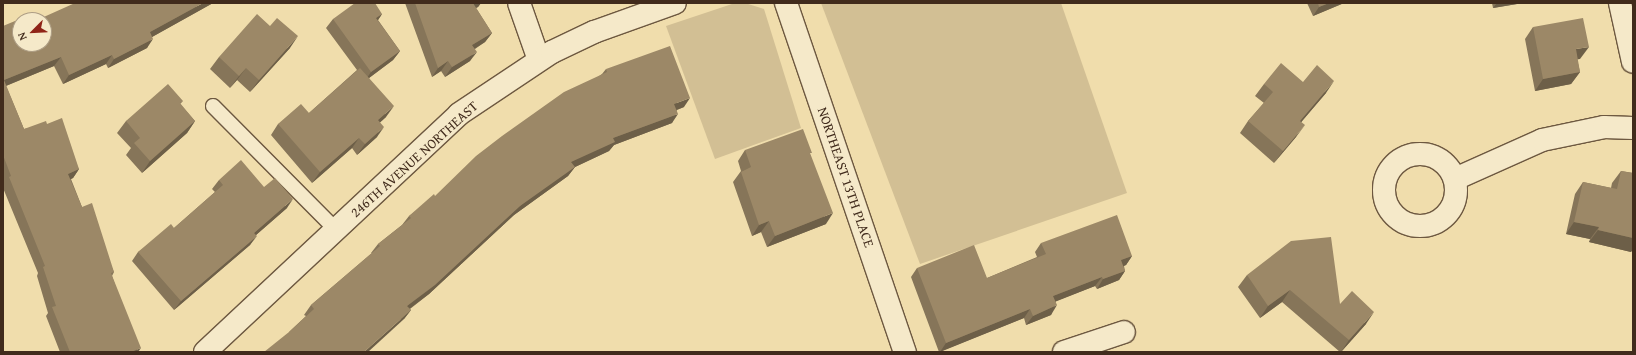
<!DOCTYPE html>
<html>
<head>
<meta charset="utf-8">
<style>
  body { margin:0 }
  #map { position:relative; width:1636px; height:355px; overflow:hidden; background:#f0ddac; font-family:"Gentium Book Plus",serif }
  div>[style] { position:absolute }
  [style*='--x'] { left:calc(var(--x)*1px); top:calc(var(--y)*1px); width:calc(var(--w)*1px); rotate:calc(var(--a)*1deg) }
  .green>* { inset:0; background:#d2bf94 }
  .roads { filter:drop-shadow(1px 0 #6d5840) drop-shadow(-1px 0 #6d5840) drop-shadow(0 1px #6d5840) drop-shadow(0 -1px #6d5840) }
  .service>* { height:14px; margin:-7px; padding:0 7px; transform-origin:7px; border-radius:7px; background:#f5e9c9 }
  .minor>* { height:22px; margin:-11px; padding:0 11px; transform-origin:11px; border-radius:11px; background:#f5e9c9 }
  .minor>.ring { margin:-11px; padding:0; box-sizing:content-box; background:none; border:22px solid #f5e9c9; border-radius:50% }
  .wall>* { inset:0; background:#867559 }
  .shaded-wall>* { inset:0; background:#6d5f48 }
  .building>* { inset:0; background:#9c8867 }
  span { translate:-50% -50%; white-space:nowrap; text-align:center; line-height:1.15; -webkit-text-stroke:4px #f5e9c9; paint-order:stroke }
  .street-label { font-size:14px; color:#412b1c }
  .frame { position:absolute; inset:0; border:4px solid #412b1c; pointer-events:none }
  .north { position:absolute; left:12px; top:12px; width:40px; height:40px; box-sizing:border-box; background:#f5e9c9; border:1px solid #ad9d84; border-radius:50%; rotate:246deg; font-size:11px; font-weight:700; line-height:16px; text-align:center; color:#412b1c }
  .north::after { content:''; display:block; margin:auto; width:14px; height:18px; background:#8f2418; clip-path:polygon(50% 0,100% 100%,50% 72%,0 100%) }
</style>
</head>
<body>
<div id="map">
  <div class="green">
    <div style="clip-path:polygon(735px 3px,745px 3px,764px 9px,801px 128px,715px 159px,666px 26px)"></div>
    <div style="clip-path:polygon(821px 3px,1061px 3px,1127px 193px,920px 264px)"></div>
  </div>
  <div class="roads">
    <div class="service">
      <div style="--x:213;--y:106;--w:175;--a:45.2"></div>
    </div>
    <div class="minor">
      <div style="--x:519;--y:3;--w:60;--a:70.7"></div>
      <div style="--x:786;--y:3;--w:369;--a:71.2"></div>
      <div style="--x:1620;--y:3;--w:60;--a:77.6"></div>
      <div class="ring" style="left:1384px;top:154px;width:50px;height:50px"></div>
      <div style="--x:1455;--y:179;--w:95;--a:-24.1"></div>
      <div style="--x:1542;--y:140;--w:63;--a:-11.8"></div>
      <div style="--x:1604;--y:127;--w:29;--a:2"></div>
      <div style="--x:205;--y:352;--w:348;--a:-43.1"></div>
      <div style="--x:459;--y:114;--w:112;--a:-33.7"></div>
      <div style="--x:552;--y:52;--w:47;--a:-25.5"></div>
      <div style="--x:594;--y:32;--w:86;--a:-19.7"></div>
      <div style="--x:1064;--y:352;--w:63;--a:-18.4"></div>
    </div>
  </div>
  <div class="wall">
    <div style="clip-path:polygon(213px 3px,152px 37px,147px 48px,108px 68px,106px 64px,63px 84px,54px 66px,6px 86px,24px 129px,47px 124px,79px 169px,73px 178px,71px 179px,82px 207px,114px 272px,112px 276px,138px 352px,60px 352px,46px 316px,48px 313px,37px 276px,38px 273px,3px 188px,3px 185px,4px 183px,3px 181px,3px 26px,20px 44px)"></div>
    <div style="clip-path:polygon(405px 3px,481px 3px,478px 7px,476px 8px,492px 33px,485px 42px,475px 49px,470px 61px,445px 77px,441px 71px,432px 77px)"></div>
    <div style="clip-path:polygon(1307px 3px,1344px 3px,1313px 16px)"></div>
    <div style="clip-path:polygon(1492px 3px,1523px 3px,1493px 8px)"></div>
    <div style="clip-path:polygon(382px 14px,378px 20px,400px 51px,393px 60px,369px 78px,386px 117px,380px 122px,377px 137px,357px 155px,352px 148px,312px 183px,271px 135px,278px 124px,309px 113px,357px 70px,326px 28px,333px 19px)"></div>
    <div style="clip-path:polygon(1533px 27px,1580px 59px,1577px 59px,1580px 72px,1571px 84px,1535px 91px,1525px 39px)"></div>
    <div style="clip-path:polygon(290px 48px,250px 92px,237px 80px,230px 88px,210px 69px,219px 57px)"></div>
    <div style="clip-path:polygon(606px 69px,684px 107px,677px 110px,672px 123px,614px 145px,609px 151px,575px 167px,568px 176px,514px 215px,429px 294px,410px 309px,411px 310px,404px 319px,289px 332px,306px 316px,304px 315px,311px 305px,372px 253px,371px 253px,378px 244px,402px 225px,409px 216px,602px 74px)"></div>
    <div style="clip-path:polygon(1303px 82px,1326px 93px,1301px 122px,1296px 137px,1274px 163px,1240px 133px,1248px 121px,1264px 103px,1255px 96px,1264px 84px)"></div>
    <div style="clip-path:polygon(183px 101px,180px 104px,195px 121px,187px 133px,142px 173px,126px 155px,131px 148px,117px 133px,126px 121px)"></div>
    <div style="clip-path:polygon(745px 150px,810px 155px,826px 224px,767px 247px,761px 232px,752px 236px,733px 182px,741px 171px,738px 161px)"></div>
    <div style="clip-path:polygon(1621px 171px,1633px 173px,1633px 249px,1631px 252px,1589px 242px,1590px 239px,1566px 234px,1575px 194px,1583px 182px,1611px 188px,1612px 183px)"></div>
    <div style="clip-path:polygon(219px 180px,264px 187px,287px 208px,256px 235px,250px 245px,174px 310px,132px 261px,138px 252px,174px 228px,215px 192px,212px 189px)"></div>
    <div style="clip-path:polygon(1041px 243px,1132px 256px,1126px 265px,1124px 266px,1125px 271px,1119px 280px,1097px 289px,1095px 286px,1056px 301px,1051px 315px,1026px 325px,1024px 318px,939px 352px,911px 277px,917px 268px,987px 278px,1037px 257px,1035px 252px)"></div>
    <div style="clip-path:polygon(1247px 275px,1340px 304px,1366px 324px,1341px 352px,1340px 352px,1282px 302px,1260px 318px,1238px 287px)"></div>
  </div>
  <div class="shaded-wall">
    <div style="clip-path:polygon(203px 3px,213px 3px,143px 42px,150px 32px)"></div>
    <div style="clip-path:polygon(472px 3px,481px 3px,478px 7px,466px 12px)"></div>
    <div style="clip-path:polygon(1329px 3px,1344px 3px,1313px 16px,1319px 7px)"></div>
    <div style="clip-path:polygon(1497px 3px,1523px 3px,1493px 8px)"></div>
    <div style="clip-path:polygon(382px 14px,376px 23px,376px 18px)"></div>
    <div style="clip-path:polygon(492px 33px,485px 42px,466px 54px,472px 45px)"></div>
    <div style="clip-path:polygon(298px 36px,290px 48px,250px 92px,259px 80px)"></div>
    <div style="clip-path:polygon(153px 39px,147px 48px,108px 68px,114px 59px)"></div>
    <div style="clip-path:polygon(1589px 47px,1580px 59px,1567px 61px,1576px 49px)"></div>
    <div style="clip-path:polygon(400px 51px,393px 60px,365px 81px,371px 72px)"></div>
    <div style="clip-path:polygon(477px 52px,470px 61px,445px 77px,452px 67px)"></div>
    <div style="clip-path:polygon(112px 55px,106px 64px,63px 84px,69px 75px)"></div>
    <div style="clip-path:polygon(61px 57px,54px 66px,3px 87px,4px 80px)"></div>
    <div style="clip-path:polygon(448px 61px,441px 71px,432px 77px,438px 68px)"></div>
    <div style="clip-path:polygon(246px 68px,237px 80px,230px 88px,239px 76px)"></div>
    <div style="clip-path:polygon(1580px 72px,1571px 84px,1535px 91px,1543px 79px)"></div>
    <div style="clip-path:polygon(1334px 81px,1326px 93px,1292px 133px,1300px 121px)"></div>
    <div style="clip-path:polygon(690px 98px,684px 107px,668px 113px,674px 104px)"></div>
    <div style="clip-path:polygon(394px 106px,386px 117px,371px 131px,378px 120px)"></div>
    <div style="clip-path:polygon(678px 114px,672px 123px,614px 145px,609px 151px,575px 167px,568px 176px,514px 215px,429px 294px,401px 315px,407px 306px,520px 206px,571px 162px,613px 138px)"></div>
    <div style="clip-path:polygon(195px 121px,187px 133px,142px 173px,150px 161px)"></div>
    <div style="clip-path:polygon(1305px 125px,1296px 137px,1274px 163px,1283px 151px)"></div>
    <div style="clip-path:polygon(384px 127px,377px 137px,357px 155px,365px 144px)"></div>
    <div style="clip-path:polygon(359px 138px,352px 148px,312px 183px,320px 172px)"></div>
    <div style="clip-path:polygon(79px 169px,73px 178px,62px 183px,68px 174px)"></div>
    <div style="clip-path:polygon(293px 199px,287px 208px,248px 242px,254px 233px)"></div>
    <div style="clip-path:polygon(833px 213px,826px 224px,767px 247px,775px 236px)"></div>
    <div style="clip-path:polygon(769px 221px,761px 232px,752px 236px,759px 225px)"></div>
    <div style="clip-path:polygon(1574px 222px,1599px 227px,1590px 239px,1566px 234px)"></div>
    <div style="clip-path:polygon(1598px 230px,1633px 238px,1633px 249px,1631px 252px,1589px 242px)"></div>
    <div style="clip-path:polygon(257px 236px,250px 245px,174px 310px,181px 301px)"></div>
    <div style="clip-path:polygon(1132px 256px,1126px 265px,1115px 269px,1121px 260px)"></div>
    <div style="clip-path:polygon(1125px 271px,1119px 280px,1097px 289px,1103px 279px)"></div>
    <div style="clip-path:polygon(1102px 277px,1095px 286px,1047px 305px,1053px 296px)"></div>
    <div style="clip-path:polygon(1290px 290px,1282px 302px,1260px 318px,1268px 306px)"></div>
    <div style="clip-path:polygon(1057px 305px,1051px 315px,1026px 325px,1033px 316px)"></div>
    <div style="clip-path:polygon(1030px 309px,1024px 318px,940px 352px,946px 343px)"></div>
    <div style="clip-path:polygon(411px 310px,404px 319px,368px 352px,364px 352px)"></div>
    <div style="clip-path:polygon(1374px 312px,1366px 324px,1341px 352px,1349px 340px)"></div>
    <div style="clip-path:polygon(141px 348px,138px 352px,131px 352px)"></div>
  </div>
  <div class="building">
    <div style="clip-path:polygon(75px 3px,203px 3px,150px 32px,153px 39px,114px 59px,112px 55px,69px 75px,61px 57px,4px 80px,24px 129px,46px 121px,47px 124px,62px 118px,79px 169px,68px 174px,82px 207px,92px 203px,114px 272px,111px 273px,141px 348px,131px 352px,70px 352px,52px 307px,56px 306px,43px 267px,45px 266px,9px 177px,11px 176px,3px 155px,3px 26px,15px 21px,34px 16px,35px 20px,20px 20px,20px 44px,44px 44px,44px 20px,37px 20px)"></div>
    <div style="clip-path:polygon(355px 3px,375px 3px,382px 14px,376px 18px,400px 51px,371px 72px,333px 19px)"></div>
    <div style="clip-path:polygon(415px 3px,473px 3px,492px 33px,472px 45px,477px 52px,452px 67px,448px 61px,438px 68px)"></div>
    <div style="clip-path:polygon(1318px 3px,1329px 3px,1319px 7px)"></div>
    <div style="clip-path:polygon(257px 14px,270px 26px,277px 18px,298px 36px,259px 80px,246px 68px,239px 76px,219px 57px)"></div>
    <div style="clip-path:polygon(1583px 18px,1589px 47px,1576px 49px,1580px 72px,1543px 79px,1533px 27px)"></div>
    <div style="clip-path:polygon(670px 46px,690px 98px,674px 104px,678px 114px,613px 138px,615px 142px,571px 162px,575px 167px,520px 206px,435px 285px,407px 306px,411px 310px,364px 352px,264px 352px,289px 332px,314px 309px,311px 305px,380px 246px,378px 244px,411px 218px,409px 216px,434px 194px,435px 196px,476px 156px,502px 136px,564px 92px,607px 72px,606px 69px)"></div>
    <div style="clip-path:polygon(1281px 63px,1303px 82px,1317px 65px,1334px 81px,1300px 121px,1305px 125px,1283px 151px,1248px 121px,1273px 92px,1264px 84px)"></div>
    <div style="clip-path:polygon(360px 68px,394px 106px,378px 120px,384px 127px,365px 144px,359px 138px,320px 172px,278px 124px,301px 104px,309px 113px)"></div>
    <div style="clip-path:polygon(168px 84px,183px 101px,180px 103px,195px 121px,150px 161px,134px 143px,140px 138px,126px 121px)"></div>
    <div style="clip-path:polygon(803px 129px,812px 153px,810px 153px,833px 213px,775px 236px,769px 221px,759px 225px,741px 172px,751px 167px,745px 150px)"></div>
    <div style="clip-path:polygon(241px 160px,264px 187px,275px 178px,293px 199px,254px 233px,257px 236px,181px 301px,138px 252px,171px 224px,174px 228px,223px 185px,219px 180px)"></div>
    <div style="clip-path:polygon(1621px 171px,1633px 173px,1633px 238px,1598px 230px,1599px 227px,1574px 222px,1583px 182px,1617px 189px)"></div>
    <div style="clip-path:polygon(1117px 215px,1132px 256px,1121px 260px,1125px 271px,1103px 279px,1102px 277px,1053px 296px,1057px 305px,1033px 316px,1030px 309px,946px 343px,917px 268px,974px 245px,987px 278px,1046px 254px,1041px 243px)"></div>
    <div style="clip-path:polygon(1331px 237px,1340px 304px,1352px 291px,1374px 312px,1349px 340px,1290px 290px,1268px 306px,1247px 275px,1291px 241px)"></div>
  </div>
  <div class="street-label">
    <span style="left:414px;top:159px;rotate:-42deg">246TH AVENUE NORTHEAST</span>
    <span style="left:846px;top:177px;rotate:71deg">NORTHEAST 13TH PLACE</span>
  </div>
  <div class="frame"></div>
  <div class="north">N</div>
</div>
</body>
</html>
